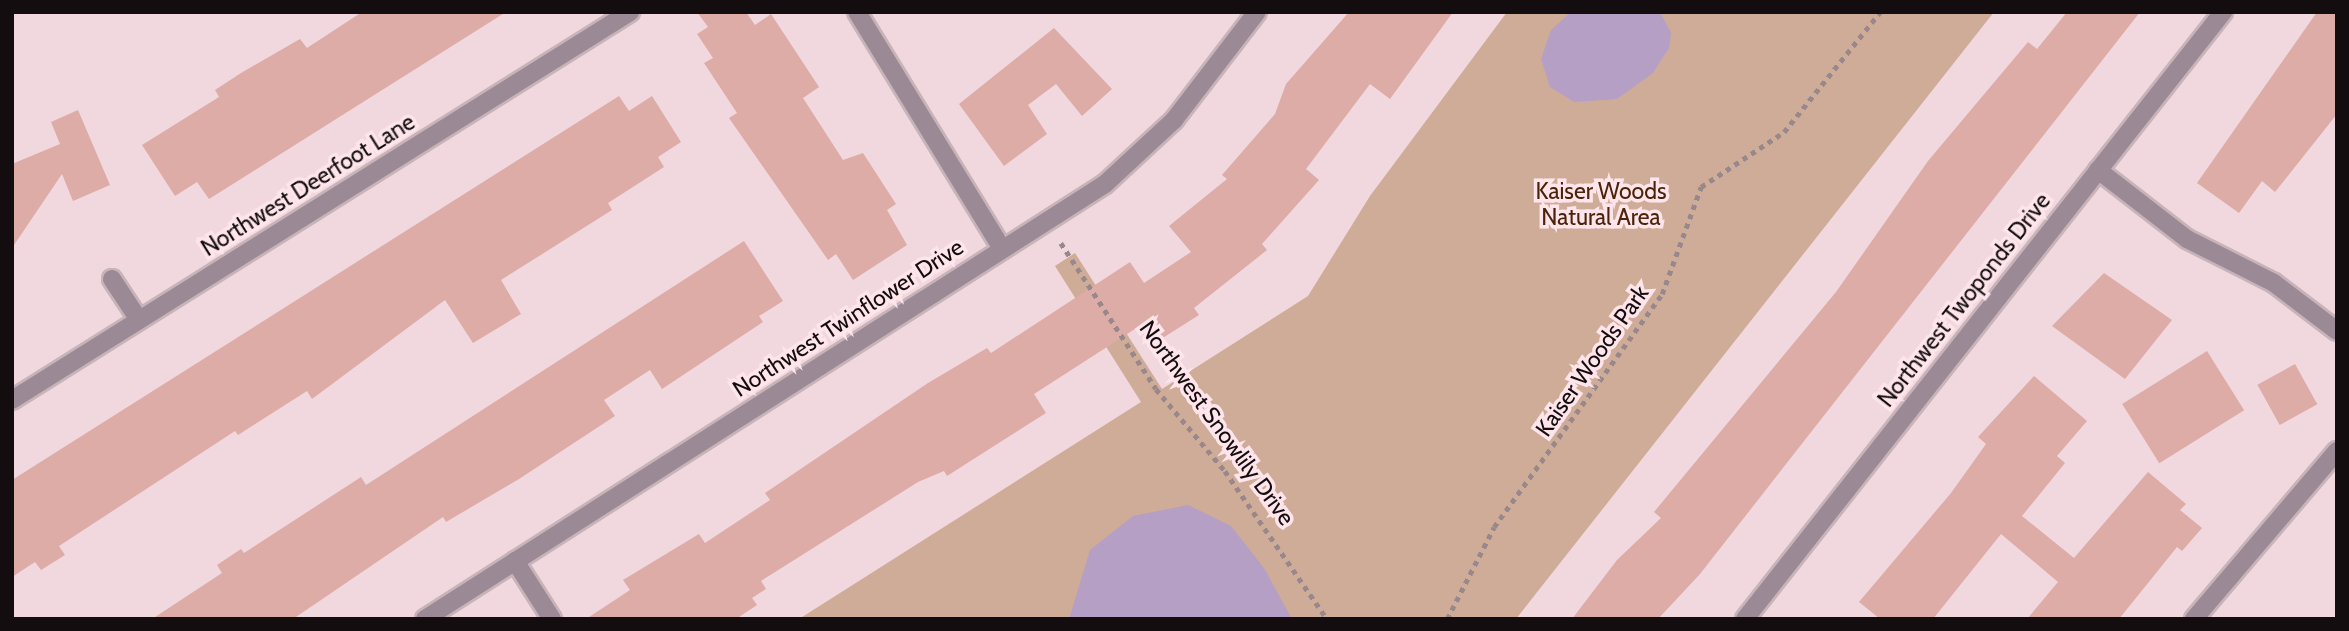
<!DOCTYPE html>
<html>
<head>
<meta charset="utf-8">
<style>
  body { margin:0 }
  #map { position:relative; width:2349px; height:631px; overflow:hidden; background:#f0d8de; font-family:Cabin,sans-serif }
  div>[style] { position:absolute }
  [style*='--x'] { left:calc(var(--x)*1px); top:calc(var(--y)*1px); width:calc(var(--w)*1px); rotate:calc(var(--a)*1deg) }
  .green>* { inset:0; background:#cfac98 }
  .water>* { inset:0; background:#b69fc5 }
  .building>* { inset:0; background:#ddaca6; transform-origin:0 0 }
  .path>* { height:4.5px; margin-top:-2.25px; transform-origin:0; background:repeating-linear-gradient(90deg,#98878b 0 5px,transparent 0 10px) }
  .roads { filter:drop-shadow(2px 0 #c8b3b9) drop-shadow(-2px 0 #c8b3b9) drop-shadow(0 2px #c8b3b9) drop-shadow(0 -2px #c8b3b9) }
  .minor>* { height:18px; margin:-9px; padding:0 9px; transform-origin:9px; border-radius:9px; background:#9b8a96 }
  span { translate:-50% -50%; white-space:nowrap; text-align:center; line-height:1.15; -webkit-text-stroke:7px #fde5eb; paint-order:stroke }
  .street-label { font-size:23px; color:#140d0f }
  .park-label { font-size:23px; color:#4b2308 }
  .frame { position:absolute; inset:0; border:14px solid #140d0f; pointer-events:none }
</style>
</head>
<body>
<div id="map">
  <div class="green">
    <div style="clip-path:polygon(1507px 12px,1994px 12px,1516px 619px,799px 619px,1141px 402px,1055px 266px,1075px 253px,1162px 389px,1308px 296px,1370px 196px)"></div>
  </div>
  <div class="water">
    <div style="clip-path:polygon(1571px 12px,1660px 12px,1671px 33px,1669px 48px,1653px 73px,1617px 99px,1574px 102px,1550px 87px,1541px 59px,1551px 30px)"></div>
    <div style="clip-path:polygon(1188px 505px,1231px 526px,1264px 568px,1292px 619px,1069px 619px,1090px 550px,1133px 516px)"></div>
  </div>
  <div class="building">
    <div style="clip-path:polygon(362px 12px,506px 12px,209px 199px,197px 182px,175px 196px,142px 145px,219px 97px,215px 90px,241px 73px,300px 39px,307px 48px)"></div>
    <div style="clip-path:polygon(697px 12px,746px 12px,755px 25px,771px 14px,819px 87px,803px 98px,843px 160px,863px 153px,896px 204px,887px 210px,907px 245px,853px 280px,836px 254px,828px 260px,729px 118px,737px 113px,704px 63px,713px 58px,697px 34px,708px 27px)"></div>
    <div style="clip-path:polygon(1349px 12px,1453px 12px,1390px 99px,1370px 84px,1306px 169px,1319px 180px,1262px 244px,1267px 250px,1194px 308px,1199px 315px,1150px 346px,1138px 327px,1034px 394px,1046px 413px,947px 476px,944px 471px,918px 482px,761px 581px,766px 589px,752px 598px,757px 605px,736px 619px,586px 619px,630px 590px,623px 580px,699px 534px,705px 543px,770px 500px,765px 493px,928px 383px,987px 348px,991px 353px,1130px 262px,1144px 283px,1191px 252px,1169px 226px,1227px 179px,1222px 175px,1275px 114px,1286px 84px)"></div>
    <div style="clip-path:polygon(2067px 12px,2140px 12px,1700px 574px,1658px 619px,1572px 619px,1617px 560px,1661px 518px,1654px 512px,1836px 292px,1928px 161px,2028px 42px,2037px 49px)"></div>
    <div style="clip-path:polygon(2317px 12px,2337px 12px,2337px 114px,2275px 192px,2262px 181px,2239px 213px,2197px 183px)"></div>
    <div style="clip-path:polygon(1054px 28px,1112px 89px,1082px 116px,1056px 84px,1028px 105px,1047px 134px,1004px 166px,959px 104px)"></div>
    <div style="clip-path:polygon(619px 96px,629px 111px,652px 96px,681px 142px,658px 157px,664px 167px,608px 203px,612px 210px,501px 280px,521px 314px,473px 343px,445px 300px,312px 399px,307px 391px,238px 435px,235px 431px,59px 546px,65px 555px,41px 570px,35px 562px,12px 577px,12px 480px)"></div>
    <div style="clip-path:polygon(78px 110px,110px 185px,73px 201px,62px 174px,12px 248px,12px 164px,60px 144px,51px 122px)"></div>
    <div style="clip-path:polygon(744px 241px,783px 301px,759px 316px,763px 322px,662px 389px,650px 370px,604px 400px,615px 416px,519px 479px,446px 522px,443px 517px,293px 619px,152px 619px,222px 573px,217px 565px,241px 549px,244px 553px,361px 477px,366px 485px)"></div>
    <div style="clip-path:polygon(2104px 273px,2172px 320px,2125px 379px,2052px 326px)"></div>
    <div style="left:2207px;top:351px;width:70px;height:100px;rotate:58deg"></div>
    <div style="left:2295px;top:364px;width:46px;height:43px;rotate:61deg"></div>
    <div style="clip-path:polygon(2034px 376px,2087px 421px,2057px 456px,2065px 463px,2022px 516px,2074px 558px,2148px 472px,2186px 504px,2180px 510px,2202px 528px,2182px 551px,2177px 547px,2119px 619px,2027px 619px,2058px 582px,2001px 534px,1933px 619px,1880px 619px,1859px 602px,1951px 493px,1986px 444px,1978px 437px)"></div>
  </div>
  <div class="path">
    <div style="--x:1061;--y:243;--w:174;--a:56.9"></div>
    <div style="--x:1156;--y:389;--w:107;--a:49.9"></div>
    <div style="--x:1225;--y:471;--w:180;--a:55.4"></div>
    <div style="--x:1447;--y:619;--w:103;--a:-62.9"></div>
    <div style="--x:1494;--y:527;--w:287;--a:-54.2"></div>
    <div style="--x:1662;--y:294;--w:114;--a:-70"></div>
    <div style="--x:1701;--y:187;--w:100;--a:-33.5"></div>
    <div style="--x:1784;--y:132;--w:154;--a:-51.3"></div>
  </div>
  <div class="roads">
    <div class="minor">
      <div style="--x:857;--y:12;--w:278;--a:58.5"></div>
      <div style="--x:2098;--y:170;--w:113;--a:37.8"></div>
      <div style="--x:2187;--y:239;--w:97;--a:26.8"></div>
      <div style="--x:2274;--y:283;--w:79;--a:37.3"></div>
      <div style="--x:112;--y:279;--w:49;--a:56.6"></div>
      <div style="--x:12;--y:400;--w:730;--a:-32.12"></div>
      <div style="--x:515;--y:561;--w:69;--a:57.5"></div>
      <div style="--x:425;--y:619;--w:807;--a:-32.61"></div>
      <div style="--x:1105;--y:184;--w:94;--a:-42.8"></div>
      <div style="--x:1174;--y:120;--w:136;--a:-52.5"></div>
      <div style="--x:1745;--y:619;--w:773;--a:-51.78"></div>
      <div style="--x:2194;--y:619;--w:221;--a:-49.6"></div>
    </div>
  </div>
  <div class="street-label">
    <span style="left:308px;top:185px;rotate:-32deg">Northwest Deerfoot Lane</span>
    <span style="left:1964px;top:300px;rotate:-52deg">Northwest Twoponds Drive</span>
    <span style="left:848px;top:318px;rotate:-33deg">Northwest Twinflower Drive</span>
    <span style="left:1592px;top:361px;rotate:-55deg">Kaiser Woods Park</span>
    <span style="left:1217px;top:423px;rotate:54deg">Northwest Snowlily Drive</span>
  </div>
  <div class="park-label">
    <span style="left:1601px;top:204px">Kaiser Woods<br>Natural Area</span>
  </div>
  <div class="frame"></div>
</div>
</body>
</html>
